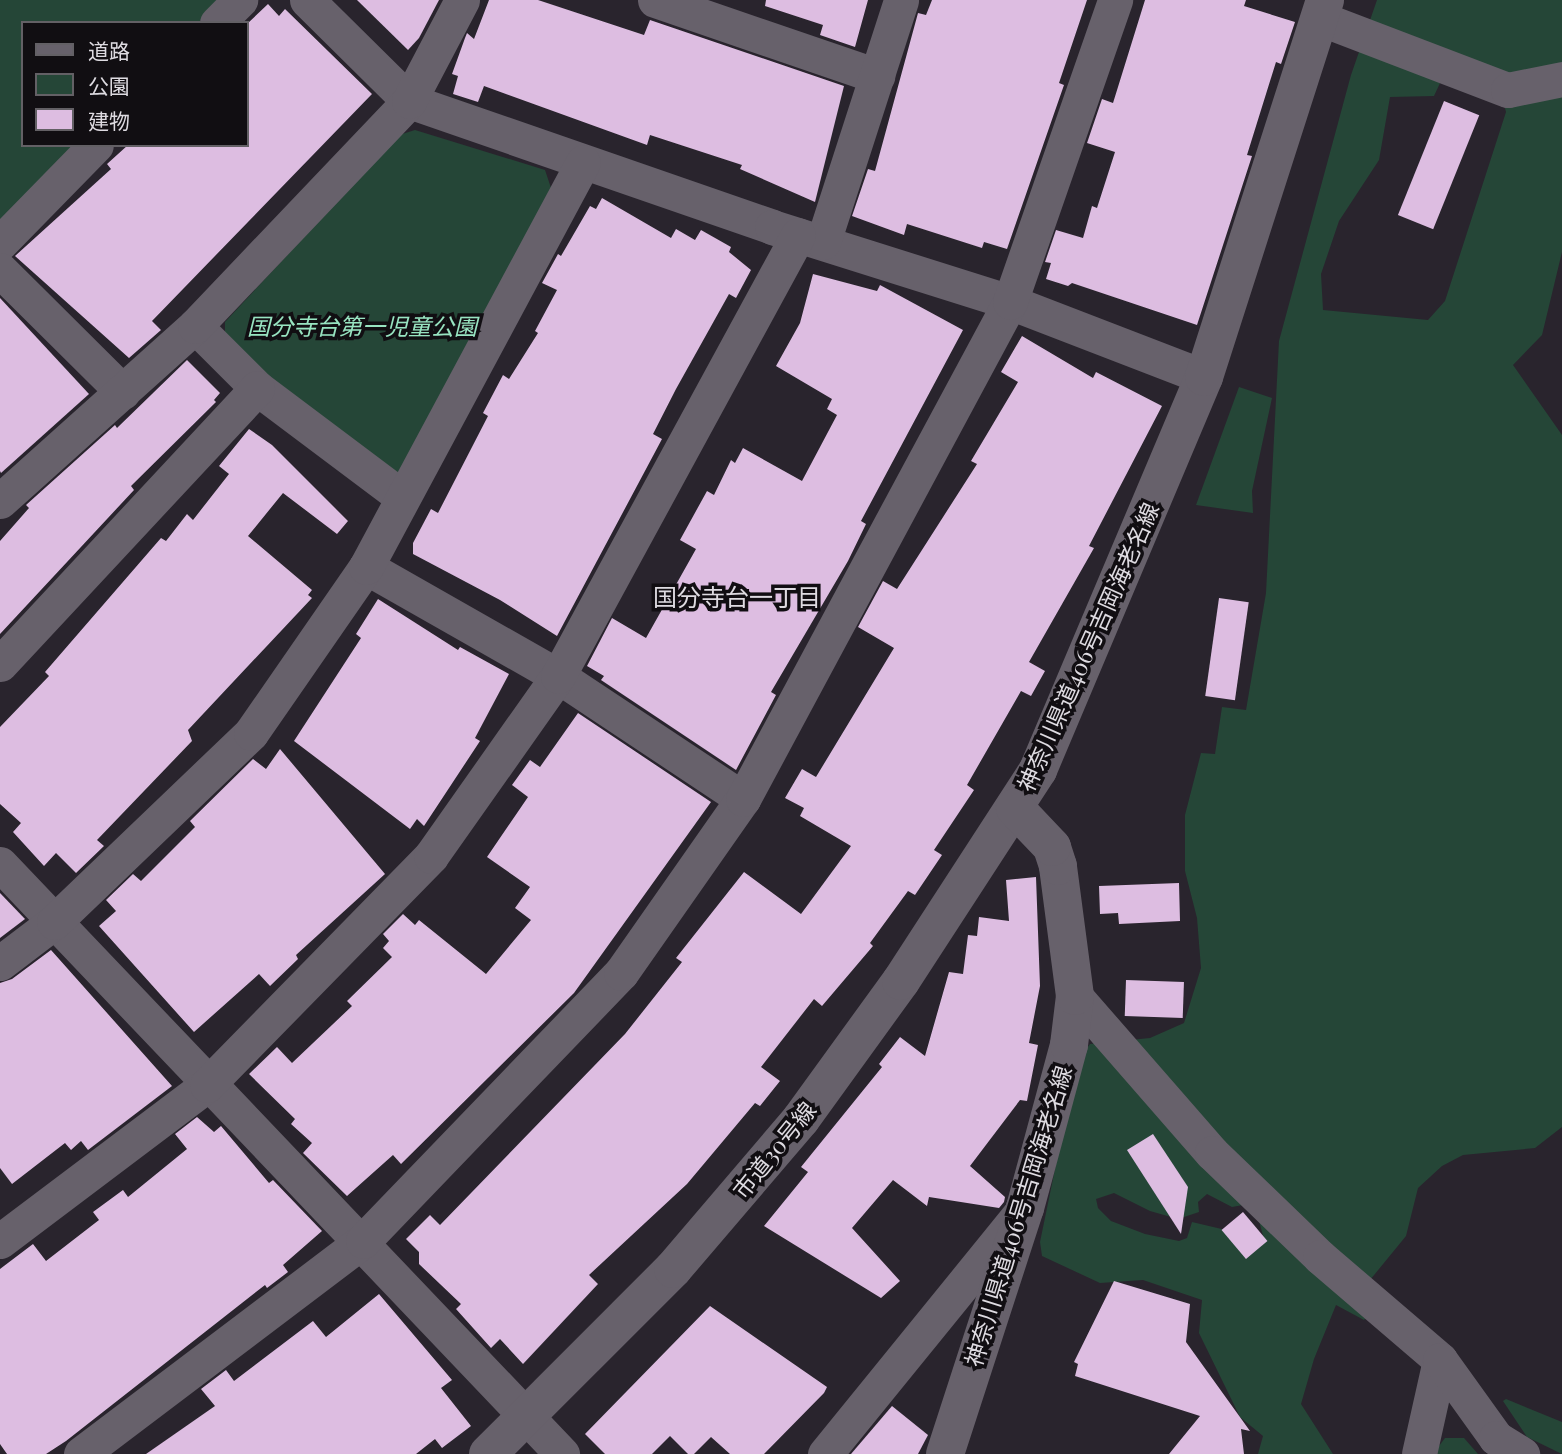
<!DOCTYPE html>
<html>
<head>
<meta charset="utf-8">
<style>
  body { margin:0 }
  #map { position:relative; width:1562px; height:1454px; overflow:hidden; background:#29242d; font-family:"Playfair Display","Noto Sans JP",serif }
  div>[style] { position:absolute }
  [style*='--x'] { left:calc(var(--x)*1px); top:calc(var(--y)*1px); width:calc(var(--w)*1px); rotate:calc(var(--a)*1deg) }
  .green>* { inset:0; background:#254637 }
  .building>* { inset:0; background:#ddbde1; transform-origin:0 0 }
  .street>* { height:35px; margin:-17.5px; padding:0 17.5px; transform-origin:17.5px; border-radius:17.5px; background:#67616b }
  .secondary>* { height:38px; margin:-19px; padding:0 19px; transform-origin:19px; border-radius:19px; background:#67616b }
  span { translate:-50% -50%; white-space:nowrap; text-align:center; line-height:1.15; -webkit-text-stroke:7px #110e12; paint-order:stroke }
  .park-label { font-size:23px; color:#98e4c1; font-style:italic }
  .street-label { font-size:23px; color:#dedbe1 }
  .neighbourhood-label { font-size:24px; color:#dedbe1 }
  .legend { position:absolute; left:21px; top:21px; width:228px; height:126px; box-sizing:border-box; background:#110e12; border:2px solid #636065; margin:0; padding:9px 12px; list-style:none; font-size:21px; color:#dedbe1 }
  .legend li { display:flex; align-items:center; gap:14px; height:35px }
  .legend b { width:35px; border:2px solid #636065 }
</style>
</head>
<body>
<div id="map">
  <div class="green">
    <div style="clip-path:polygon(0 0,221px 0,198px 23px,23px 23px,23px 145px,76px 145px,0 222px)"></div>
    <div style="clip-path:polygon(evenodd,1377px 0,1562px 0,1562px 252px,1542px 335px,1513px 365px,1562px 435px,1562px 1127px,1535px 1148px,1463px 1155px,1442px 1166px,1418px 1188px,1406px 1236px,1370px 1280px,1372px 1310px,1364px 1320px,1336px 1305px,1314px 1359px,1301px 1404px,1333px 1454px,1258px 1454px,1263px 1436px,1240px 1417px,1199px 1333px,1202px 1300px,1143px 1280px,1100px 1283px,1042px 1256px,1040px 1242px,1077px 1062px,1090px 1044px,1150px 1038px,1184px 1023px,1201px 968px,1197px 918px,1185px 871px,1185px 815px,1201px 753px,1215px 754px,1222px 707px,1246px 710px,1266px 593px,1279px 341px,1351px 75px,1377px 0,1441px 81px,1503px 100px,1506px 112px,1445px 301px,1428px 320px,1323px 310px,1321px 274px,1339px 221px,1379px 160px,1390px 97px,1434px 96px,1441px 81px,1377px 0,1114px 1193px,1150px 1211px,1178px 1219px,1199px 1212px,1198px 1202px,1207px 1194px,1232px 1207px,1254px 1203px,1264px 1239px,1192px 1222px,1187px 1238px,1179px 1241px,1145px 1234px,1111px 1221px,1098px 1208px,1096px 1199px,1114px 1193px)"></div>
    <div style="clip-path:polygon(415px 130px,545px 170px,552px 191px,401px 473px,389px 475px,312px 418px,225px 336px,225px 322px,399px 135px)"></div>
    <div style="clip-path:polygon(1239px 387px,1272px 398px,1252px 491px,1253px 513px,1196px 505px)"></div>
    <div style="clip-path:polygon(1506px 1399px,1562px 1422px,1562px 1454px,1527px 1437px,1503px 1401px)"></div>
    <div style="clip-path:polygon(1445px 1438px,1464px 1438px,1478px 1454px,1433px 1454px)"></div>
  </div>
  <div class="building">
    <div style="clip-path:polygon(357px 0,439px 0,419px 38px,408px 50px)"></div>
    <div style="clip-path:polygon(489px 0,538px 0,644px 35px,650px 20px,844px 86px,815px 202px,740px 169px,742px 165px,650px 135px,647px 145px,484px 86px,478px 102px,453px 94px,458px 76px,452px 74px,465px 38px,467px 33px,474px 39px)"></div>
    <div style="clip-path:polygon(766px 0,868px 0,855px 47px,820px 35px,823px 25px,765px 6px)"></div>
    <div style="clip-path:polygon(932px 0,1087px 0,1059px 83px,1064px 85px,1007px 249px,984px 242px,982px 248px,907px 224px,904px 235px,852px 216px,868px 169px,875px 171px,918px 13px,926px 15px)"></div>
    <div style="clip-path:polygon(1145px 0,1246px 0,1244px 6px,1295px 22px,1281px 64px,1276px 62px,1247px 155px,1252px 156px,1197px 325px,1072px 283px,1068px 286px,1046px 279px,1051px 263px,1045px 262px,1056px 230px,1083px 238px,1092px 206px,1097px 208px,1115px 152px,1087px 143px,1102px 99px,1113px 103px)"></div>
    <div style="clip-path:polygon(268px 4px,279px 16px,285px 9px,372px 94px,152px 321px,161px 330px,129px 358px,15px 256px,111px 169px,107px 164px,128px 145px,247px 145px,247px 24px)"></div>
    <div style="left:1444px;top:101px;width:38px;height:123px;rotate:22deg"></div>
    <div style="clip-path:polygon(602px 198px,671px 238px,676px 229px,695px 240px,701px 230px,731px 247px,729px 252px,751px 270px,736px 298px,729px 294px,676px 389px,653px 434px,662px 439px,557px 636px,500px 600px,413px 554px,413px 543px,431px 509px,438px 513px,488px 416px,483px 413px,503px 375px,509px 379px,538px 333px,535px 331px,557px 290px,542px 283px,558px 254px,561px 256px,590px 206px,596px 209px)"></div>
    <div style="clip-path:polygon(813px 274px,877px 291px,880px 285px,963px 330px,861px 521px,866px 524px,848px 561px,771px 692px,776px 695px,736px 770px,601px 680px,604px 676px,587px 666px,612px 618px,646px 638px,696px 549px,680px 540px,707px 491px,714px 495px,731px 460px,735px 463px,743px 448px,802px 481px,837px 415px,827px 409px,832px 399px,776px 366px,800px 323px)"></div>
    <div style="clip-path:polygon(0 298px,89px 394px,1px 473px,0 471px)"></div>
    <div style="clip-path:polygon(1022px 336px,1093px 378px,1096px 372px,1162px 406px,1089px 546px,1094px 548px,1029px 662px,1045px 671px,1031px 696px,1021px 691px,967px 785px,974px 790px,934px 850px,942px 855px,915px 895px,908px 891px,870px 943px,873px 946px,822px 1006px,814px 999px,761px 1067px,780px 1081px,760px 1106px,755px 1103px,687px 1184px,589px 1275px,598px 1284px,523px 1364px,500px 1339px,491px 1348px,456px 1309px,461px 1304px,419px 1264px,419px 1252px,406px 1239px,430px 1215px,440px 1225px,625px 1034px,682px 962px,676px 958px,744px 872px,801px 914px,851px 846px,800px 816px,804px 808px,785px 798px,802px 769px,816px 777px,894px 648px,858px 627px,883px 581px,897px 589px,977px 464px,971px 461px,1018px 382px,1001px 372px)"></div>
    <div style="clip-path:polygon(187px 360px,220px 393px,214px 400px,216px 402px,131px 486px,134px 490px,0 634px,0 541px,29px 508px,26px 505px,115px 425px,117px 428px)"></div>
    <div style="clip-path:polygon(249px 429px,272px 445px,348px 521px,337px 534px,283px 493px,248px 536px,312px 590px,308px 595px,312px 598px,188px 730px,192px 741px,97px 840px,104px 846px,76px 873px,56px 853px,44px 866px,13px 832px,21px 823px,0 804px,0 727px,49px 676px,45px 672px,161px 538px,166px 541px,187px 514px,193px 520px,229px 474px,219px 466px)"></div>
    <div style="left:1219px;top:598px;width:30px;height:99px;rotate:8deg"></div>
    <div style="clip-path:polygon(378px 599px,458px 650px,460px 647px,509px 674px,475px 738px,480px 741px,424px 826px,417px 819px,410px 829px,294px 741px,361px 638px,356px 634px)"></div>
    <div style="clip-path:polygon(578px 713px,711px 802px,574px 993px,401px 1164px,393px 1155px,347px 1196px,303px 1153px,312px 1143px,291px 1124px,295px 1119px,249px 1074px,277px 1047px,292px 1063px,352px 1006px,347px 1001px,392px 957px,383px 948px,389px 941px,383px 934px,403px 914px,415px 925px,419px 920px,486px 974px,531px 920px,515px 908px,530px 887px,487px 857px,528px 797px,512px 785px,530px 760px,540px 767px)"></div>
    <div style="clip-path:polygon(280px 749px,385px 874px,296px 955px,298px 959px,270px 986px,259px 974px,194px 1032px,99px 926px,116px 911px,106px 900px,133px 874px,141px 881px,195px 827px,190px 821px,253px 759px,266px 769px)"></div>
    <div style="clip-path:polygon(1036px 877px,1040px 986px,1029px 1043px,1038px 1045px,1027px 1101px,1020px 1100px,970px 1166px,1005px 1197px,1004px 1202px,999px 1208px,929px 1197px,927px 1206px,893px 1180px,852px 1228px,900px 1281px,881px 1298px,764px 1226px,808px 1172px,801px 1167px,882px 1067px,879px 1064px,900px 1037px,925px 1056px,949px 972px,963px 974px,968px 935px,977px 936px,979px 917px,1009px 921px,1006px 880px)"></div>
    <div style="clip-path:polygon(1179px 883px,1180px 921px,1119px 924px,1118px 913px,1100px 914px,1099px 886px)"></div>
    <div style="clip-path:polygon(0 893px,25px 919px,0 938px)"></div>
    <div style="clip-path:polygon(51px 950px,172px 1086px,88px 1150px,81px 1141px,71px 1150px,65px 1143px,12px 1184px,0 1168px,0 983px,12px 979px)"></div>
    <div style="left:1126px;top:980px;width:58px;height:36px;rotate:2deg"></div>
    <div style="clip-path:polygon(197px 1117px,214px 1132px,221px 1126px,269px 1183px,273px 1180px,322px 1231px,283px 1265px,288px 1272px,267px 1288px,265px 1285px,66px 1441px,46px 1454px,7px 1454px,0 1444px,0 1269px,33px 1244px,46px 1261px,99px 1220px,93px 1212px,123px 1190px,128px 1197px,187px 1149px,175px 1134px)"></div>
    <div style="clip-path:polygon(1153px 1134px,1188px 1187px,1181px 1234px,1127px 1150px)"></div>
    <div style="left:1243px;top:1212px;width:38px;height:28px;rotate:50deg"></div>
    <div style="clip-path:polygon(1114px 1281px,1190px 1304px,1186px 1342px,1250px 1431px,1241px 1429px,1244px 1454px,1169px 1454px,1200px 1416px,1075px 1376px,1078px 1364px,1074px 1362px)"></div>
    <div style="clip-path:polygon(379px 1294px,452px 1380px,441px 1388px,471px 1426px,442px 1448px,435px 1439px,416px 1454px,146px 1454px,215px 1406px,201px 1389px,226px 1370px,234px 1381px,313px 1321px,326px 1337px)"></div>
    <div style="clip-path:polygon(710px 1306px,827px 1387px,824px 1393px,764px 1454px,730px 1454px,711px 1437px,694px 1454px,688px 1454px,670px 1436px,652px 1454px,605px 1454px,585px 1434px)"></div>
    <div style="clip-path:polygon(892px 1406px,928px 1435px,918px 1454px,851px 1454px)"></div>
  </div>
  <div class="street">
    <div style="--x:307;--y:0;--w:144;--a:44.7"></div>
    <div style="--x:409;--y:101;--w:384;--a:19.1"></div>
    <div style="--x:772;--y:227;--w:250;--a:17.5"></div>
    <div style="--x:1010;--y:302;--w:208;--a:21.1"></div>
    <div style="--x:655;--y:0;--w:235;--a:18.9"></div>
    <div style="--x:1319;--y:18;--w:202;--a:20.9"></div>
    <div style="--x:1508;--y:90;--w:55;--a:-11.5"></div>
    <div style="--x:217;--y:23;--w:33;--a:-45"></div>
    <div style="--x:823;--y:242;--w:254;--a:-72.1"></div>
    <div style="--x:0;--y:243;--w:137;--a:-45.6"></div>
    <div style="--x:0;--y:270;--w:173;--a:44.8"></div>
    <div style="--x:195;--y:326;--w:88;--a:45"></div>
    <div style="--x:257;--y:388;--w:181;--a:36.9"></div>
    <div style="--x:0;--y:501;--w:262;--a:-41.9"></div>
    <div style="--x:195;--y:326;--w:311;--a:-46.4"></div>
    <div style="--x:409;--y:101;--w:114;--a:-62.3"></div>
    <div style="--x:366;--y:567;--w:221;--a:29.6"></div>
    <div style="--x:558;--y:676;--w:222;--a:33.6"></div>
    <div style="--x:0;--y:664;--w:377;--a:-47"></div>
    <div style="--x:0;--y:864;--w:815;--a:46.39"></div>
    <div style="--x:0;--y:963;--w:68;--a:-37.2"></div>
    <div style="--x:54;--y:922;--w:273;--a:-43.8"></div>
    <div style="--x:251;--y:733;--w:202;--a:-55.3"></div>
    <div style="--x:366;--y:567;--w:459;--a:-61.8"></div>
    <div style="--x:1075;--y:996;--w:208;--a:48.9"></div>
    <div style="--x:1212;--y:1153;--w:150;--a:43.9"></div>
    <div style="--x:1320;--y:1257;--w:158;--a:40.6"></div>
    <div style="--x:1440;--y:1360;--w:96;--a:102.6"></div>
    <div style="--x:0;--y:1241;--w:259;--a:-37"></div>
    <div style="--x:207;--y:1085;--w:320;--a:-45.6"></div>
    <div style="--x:431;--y:856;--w:220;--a:-54.8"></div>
    <div style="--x:558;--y:676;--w:502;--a:-61.44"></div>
    <div style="--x:1440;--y:1360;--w:96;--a:54.3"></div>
    <div style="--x:1496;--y:1438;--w:31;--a:32"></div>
    <div style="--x:81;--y:1454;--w:353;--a:-37.1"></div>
    <div style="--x:363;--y:1241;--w:372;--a:-46.1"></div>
    <div style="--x:621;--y:973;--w:213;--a:-55"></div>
    <div style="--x:743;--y:799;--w:564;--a:-61.75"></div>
    <div style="--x:1010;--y:302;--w:320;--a:-70.8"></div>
    <div style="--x:825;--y:1454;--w:312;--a:-50.9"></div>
  </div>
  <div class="secondary">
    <div style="--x:488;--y:1454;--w:262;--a:-45"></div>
    <div style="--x:673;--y:1269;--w:197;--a:-49.5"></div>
    <div style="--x:801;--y:1119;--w:170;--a:-54.1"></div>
    <div style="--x:901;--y:981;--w:252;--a:-57"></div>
    <div style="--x:1038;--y:770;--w:427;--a:-67.1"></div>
    <div style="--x:1204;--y:377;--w:396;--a:-72.2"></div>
    <div style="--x:945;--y:1454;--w:259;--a:-72"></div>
    <div style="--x:1025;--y:1208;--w:169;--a:-74.9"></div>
    <div style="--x:1069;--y:1045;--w:49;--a:-83"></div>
    <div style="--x:1075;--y:996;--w:131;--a:-97.5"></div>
    <div style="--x:1058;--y:866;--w:20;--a:-108"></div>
    <div style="--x:1052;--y:847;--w:54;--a:-133.5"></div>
  </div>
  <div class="park-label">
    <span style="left:362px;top:326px">国分寺台第一児童公園</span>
  </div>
  <div class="street-label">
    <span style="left:1088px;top:647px;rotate:-66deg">神奈川県道406号吉岡海老名線</span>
    <span style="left:774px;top:1150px;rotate:-51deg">市道30号線</span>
    <span style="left:1018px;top:1216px;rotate:-73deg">神奈川県道406号吉岡海老名線</span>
  </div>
  <div class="neighbourhood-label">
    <span style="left:737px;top:597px">国分寺台一丁目</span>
  </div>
  <ul class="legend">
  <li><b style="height:9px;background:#67616b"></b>道路</li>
  <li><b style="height:19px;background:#254637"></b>公園</li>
  <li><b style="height:19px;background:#ddbde1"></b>建物</li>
  </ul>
</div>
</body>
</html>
